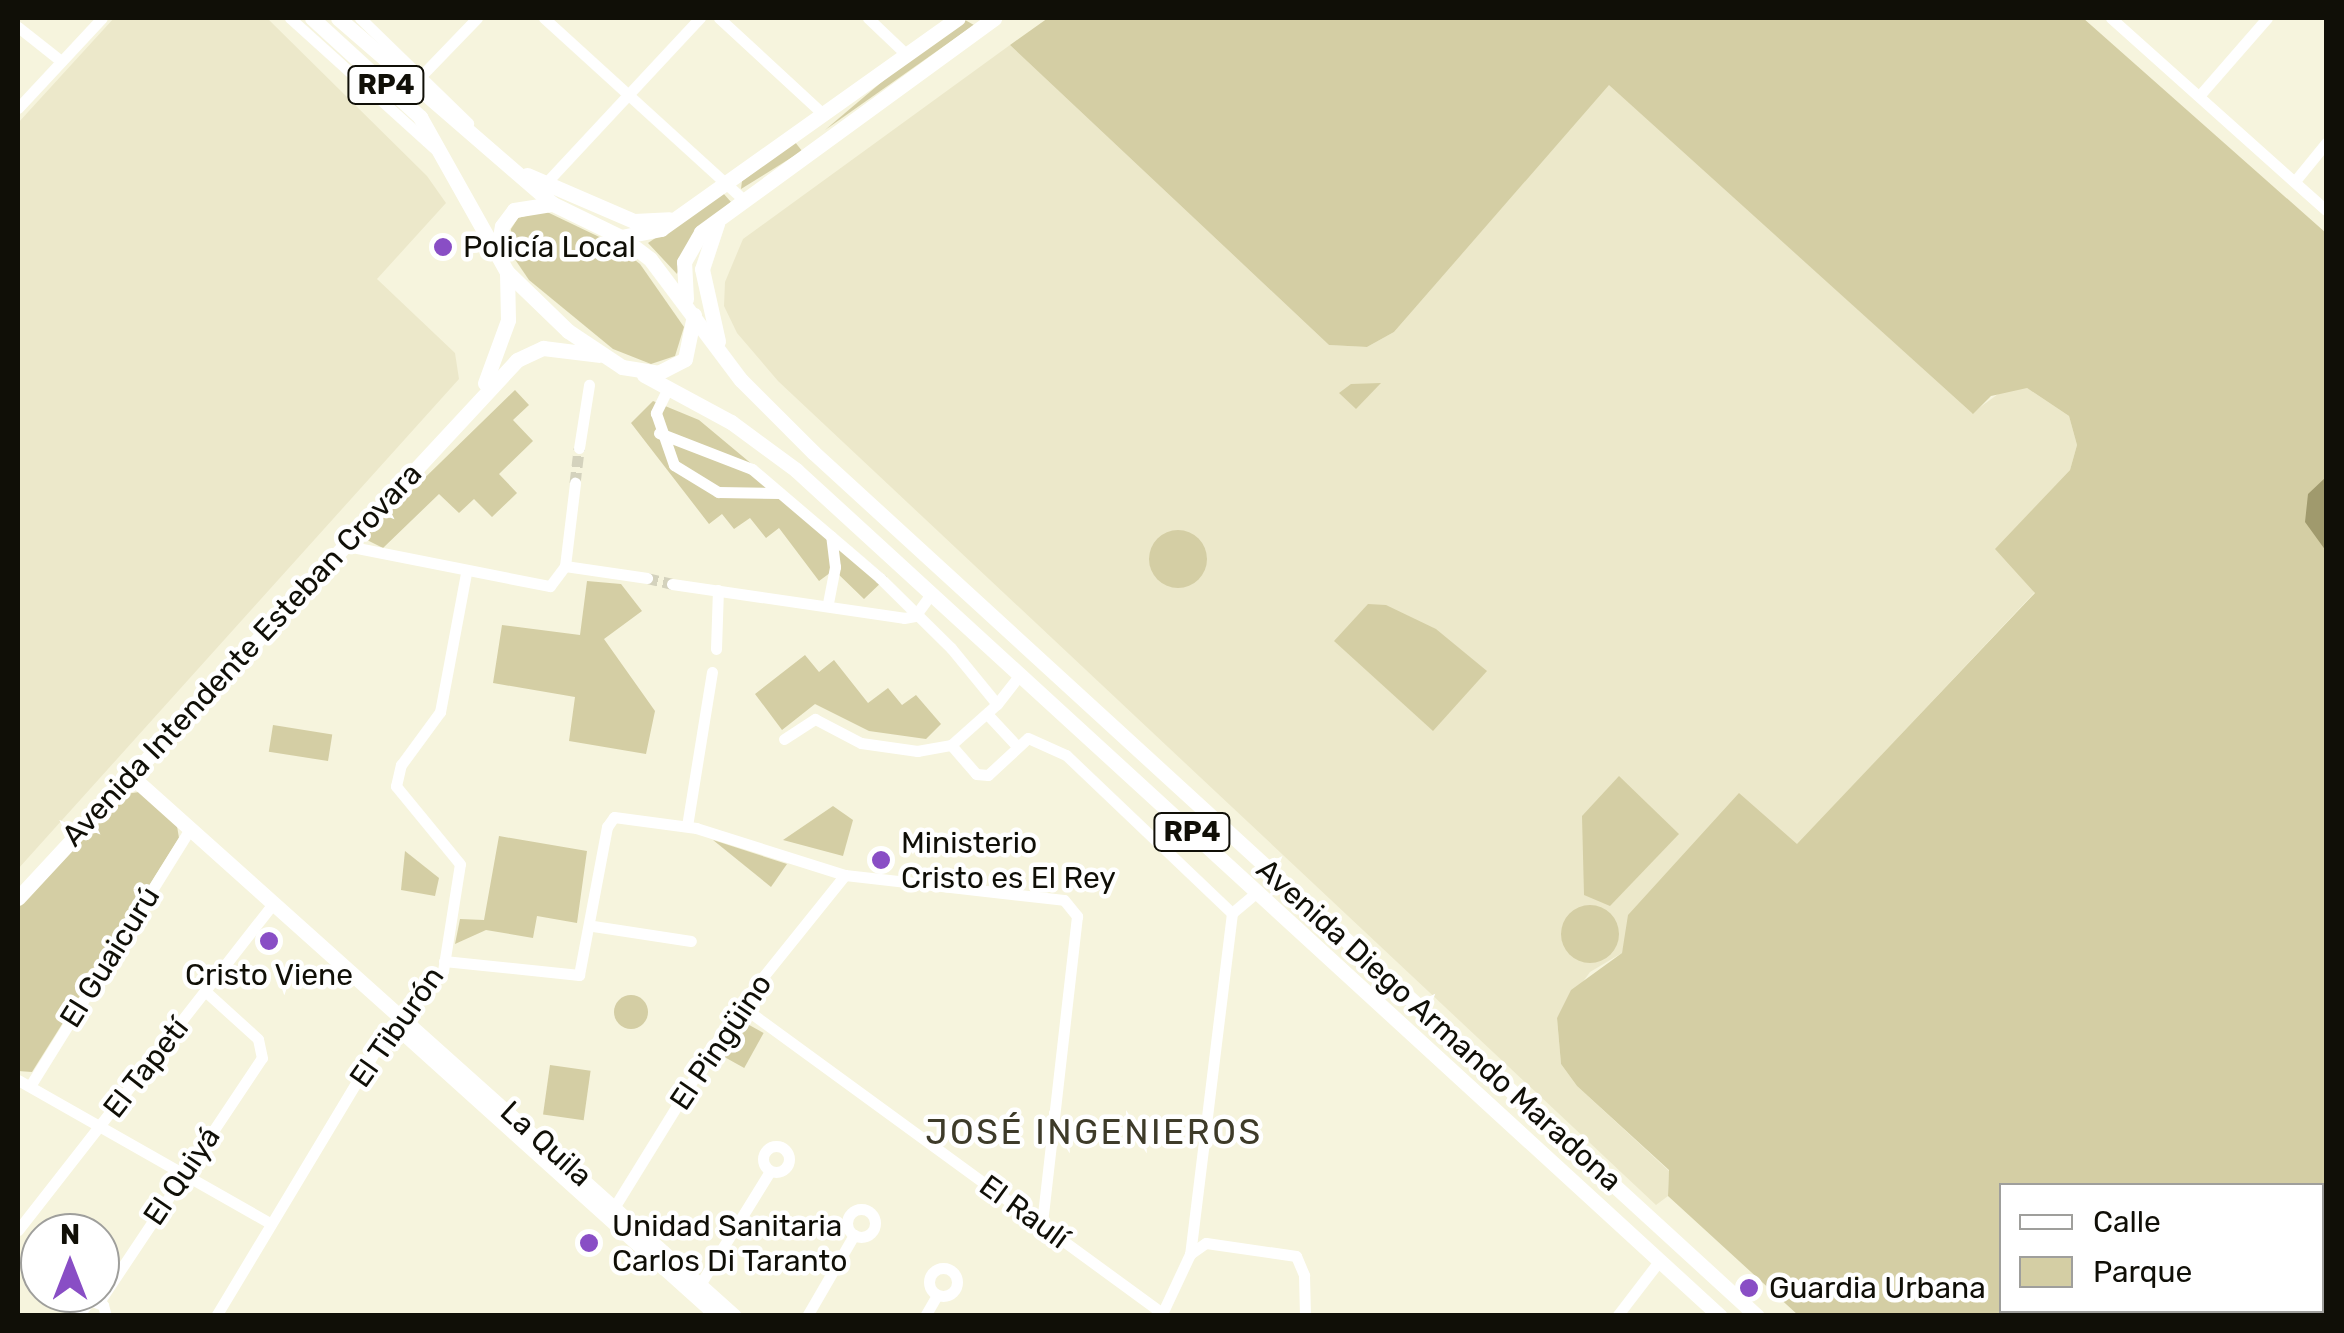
<!DOCTYPE html>
<html>
<head>
<meta charset="utf-8">
<style>
  body { margin:0 }
  #map { position:relative; width:2344px; height:1333px; overflow:hidden; background:#f6f4dd; font-family:Rubik,sans-serif }
  div>[style] { position:absolute }
  [style*='--x'] { left:calc(var(--x)*1px); top:calc(var(--y)*1px); width:calc(var(--w)*1px); rotate:calc(var(--a)*1deg) }
  .built>* { inset:0; background:#ece8ca }
  .green>* { inset:0; background:#d4cea4; transform-origin:0 0 }
  .round { border-radius:50% }
  .water>* { inset:0; background:#a09a6d }
  .minor-tunnel>* { height:11px; margin-top:-5.5px; transform-origin:0; background:repeating-linear-gradient(90deg,#d4d2bd 0 11px,transparent 0 16.5px) }
  .minor>* { height:11px; margin:-5.5px; padding:0 5.5px; transform-origin:5.5px; border-radius:5.5px; background:#fff }
  .minor>.ring { margin:-5.5px; padding:0; box-sizing:content-box; background:none; border:11px solid #fff; border-radius:50% }
  .major>* { height:15px; margin:-7.5px; padding:0 7.5px; transform-origin:7.5px; border-radius:7.5px; background:#fff }
  .dots>* { width:28px; height:28px; translate:-50% -50%; box-sizing:border-box; border:5px solid #fff; border-radius:50% }
  span { translate:-50% -50%; white-space:nowrap; text-align:center; line-height:1.15; -webkit-text-stroke:9px #fff; paint-order:stroke }
  .shield-label span { padding:2px 8px; background:#fff; border:2px solid; border-radius:8px; -webkit-text-stroke-width:0 }
  .shield-label { font-size:28px; color:#100f07; font-weight:700 }
  .poi-label { font-size:30px; color:#100f07 }
  .left { translate:0 -50%; text-align:left }
  .street-label { font-size:30px; color:#100f07 }
  .quarter-label { font-size:35px; color:#3e3b29; letter-spacing:2.5px }
  .frame { position:absolute; inset:0; border:20px solid #100f07; pointer-events:none }
  .legend { position:absolute; left:1999px; top:1183px; width:325px; height:130px; box-sizing:border-box; background:#fff; border:2px solid #9f9f9c; margin:0; padding:12px 18px; list-style:none; font-size:30px; color:#100f07 }
  .legend li { display:flex; align-items:center; gap:20px; height:50px }
  .legend b { width:50px; border:2px solid #9f9f9c }
  .north { position:absolute; left:20px; top:1213px; width:100px; height:100px; box-sizing:border-box; background:#fff; border:2px solid #9f9f9c; border-radius:50%; rotate:0deg; font-size:28px; font-weight:700; line-height:40px; text-align:center; color:#100f07 }
  .north::after { content:''; display:block; margin:auto; width:35px; height:45px; background:#894ec5; clip-path:polygon(50% 0,100% 100%,50% 72%,0 100%) }
</style>
</head>
<body>
<div id="map">
  <div class="built">
    <div style="clip-path:polygon(114px 18px,267px 18px,427px 176px,446px 203px,377px 279px,455px 353px,459px 379px,18px 869px,18px 123px)"></div>
    <div style="clip-path:polygon(1010px 45px,1329px 345px,1367px 347px,1394px 332px,1609px 84px,1972px 413px,2005px 389px,2027px 388px,2069px 416px,2077px 445px,2070px 470px,1996px 549px,2035px 592px,1797px 845px,1739px 794px,1626px 936px,1622px 953px,1590px 972px,1557px 1018px,1561px 1064px,1577px 1086px,1669px 1171px,1668px 1196px,1656px 1205px,778px 381px,737px 333px,724px 306px,725px 282px,743px 239px)"></div>
  </div>
  <div class="green">
    <div style="clip-path:polygon(evenodd,1048px 18px,2083px 18px,2326px 233px,2326px 1315px,1798px 1315px,1668px 1196px,1669px 1170px,1577px 1086px,1561px 1064px,1557px 1018px,1571px 990px,1622px 953px,1628px 915px,1739px 793px,1797px 844px,2035px 593px,1995px 549px,2070px 470px,2077px 445px,2069px 416px,2027px 388px,1991px 396px,1973px 414px,1609px 85px,1394px 332px,1367px 347px,1329px 345px,1010px 45px,1048px 18px,2002px 1186px,2322px 1186px,2322px 1310px,2002px 1310px,2002px 1186px)"></div>
    <div style="clip-path:polygon(965px 20px,974px 25px,825px 130px,903px 64px)"></div>
    <div style="clip-path:polygon(795px 142px,802px 151px,741px 189px,742px 181px)"></div>
    <div style="clip-path:polygon(723px 193px,731px 202px,692px 235px,677px 274px,648px 243px)"></div>
    <div style="clip-path:polygon(545px 211px,616px 245px,640px 264px,684px 327px,675px 356px,651px 364px,613px 349px,529px 280px,512px 255px,511px 229px,518px 218px)"></div>
    <div style="clip-path:polygon(1381px 383px,1356px 409px,1339px 393px,1351px 384px)"></div>
    <div style="clip-path:polygon(515px 390px,529px 405px,513px 420px,533px 441px,499px 474px,517px 493px,492px 517px,474px 499px,459px 513px,439px 494px,383px 548px,363px 538px)"></div>
    <div style="clip-path:polygon(653px 401px,699px 420px,887px 577px,864px 599px,834px 570px,819px 581px,779px 528px,766px 538px,750px 518px,734px 529px,722px 514px,709px 524px,631px 423px)"></div>
    <div class="round" style="left:1149px;top:530px;width:58px;height:58px"></div>
    <div style="clip-path:polygon(587px 581px,621px 584px,642px 611px,604px 639px,655px 711px,646px 754px,569px 741px,575px 697px,493px 683px,502px 625px,580px 635px)"></div>
    <div style="clip-path:polygon(1368px 604px,1386px 605px,1436px 629px,1487px 671px,1433px 731px,1334px 641px)"></div>
    <div style="clip-path:polygon(805px 655px,819px 672px,834px 660px,868px 703px,888px 688px,902px 705px,916px 695px,941px 724px,926px 739px,869px 731px,815px 704px,782px 730px,755px 694px)"></div>
    <div style="left:273px;top:725px;width:60px;height:27px;rotate:9deg"></div>
    <div style="clip-path:polygon(1619px 776px,1679px 834px,1610px 906px,1584px 895px,1582px 816px)"></div>
    <div style="clip-path:polygon(139px 792px,177px 826px,179px 838px,32px 1072px,18px 1071px,18px 908px,126px 794px)"></div>
    <div style="clip-path:polygon(833px 806px,853px 820px,843px 856px,783px 840px)"></div>
    <div style="clip-path:polygon(499px 836px,587px 851px,577px 923px,537px 916px,533px 938px,486px 930px,455px 944px,460px 919px,484px 920px)"></div>
    <div style="clip-path:polygon(713px 840px,787px 864px,771px 887px)"></div>
    <div style="clip-path:polygon(405px 851px,439px 878px,435px 896px,401px 890px)"></div>
    <div class="round" style="left:1561px;top:905px;width:58px;height:58px"></div>
    <div class="round" style="left:614px;top:995px;width:34px;height:34px"></div>
    <div style="left:733px;top:1016px;width:35px;height:40px;rotate:29deg"></div>
    <div style="left:550px;top:1065px;width:41px;height:50px;rotate:8deg"></div>
  </div>
  <div class="water">
    <div style="clip-path:polygon(2326px 477px,2326px 476px,2326px 551px,2305px 522px,2308px 494px)"></div>
  </div>
  <div class="minor-tunnel">
    <div style="--x:575;--y:483;--w:35;--a:-83"></div>
    <div style="--x:647;--y:578;--w:26;--a:13"></div>
  </div>
  <div class="minor">
    <div style="--x:290;--y:18;--w:195;--a:42.1"></div>
    <div style="--x:360;--y:18;--w:151;--a:44.2"></div>
    <div style="--x:544;--y:18;--w:270;--a:42.3"></div>
    <div style="--x:719;--y:18;--w:143;--a:42.7"></div>
    <div style="--x:868;--y:18;--w:54;--a:43.5"></div>
    <div style="--x:2111;--y:18;--w:288;--a:41.8"></div>
    <div style="--x:18;--y:27;--w:55;--a:38.3"></div>
    <div style="--x:422;--y:75;--w:79;--a:-46"></div>
    <div style="--x:2199;--y:96;--w:103;--a:-48.9"></div>
    <div style="--x:18;--y:108;--w:123;--a:-47"></div>
    <div style="--x:2295;--y:181;--w:49;--a:-50.8"></div>
    <div style="--x:544;--y:185;--w:229;--a:-47"></div>
    <div style="--x:668;--y:388;--w:28;--a:116"></div>
    <div style="--x:656;--y:413;--w:55;--a:70.9"></div>
    <div style="--x:674;--y:465;--w:52;--a:31.5"></div>
    <div style="--x:718;--y:492;--w:62;--a:0.9"></div>
    <div style="--x:659;--y:433;--w:100;--a:21.2"></div>
    <div style="--x:752;--y:469;--w:168;--a:40.4"></div>
    <div style="--x:880;--y:578;--w:100;--a:44.6"></div>
    <div style="--x:951;--y:648;--w:72;--a:50.6"></div>
    <div style="--x:997;--y:704;--w:62;--a:138.3"></div>
    <div style="--x:951;--y:745;--w:38;--a:49"></div>
    <div style="--x:976;--y:774;--w:12;--a:5"></div>
    <div style="--x:988;--y:775;--w:54;--a:-42.8"></div>
    <div style="--x:1028;--y:738;--w:42;--a:24.1"></div>
    <div style="--x:1066;--y:755;--w:229;--a:43.6"></div>
    <div style="--x:1232;--y:913;--w:344;--a:97"></div>
    <div style="--x:579;--y:448;--w:64;--a:-81"></div>
    <div style="--x:342;--y:545;--w:212;--a:11.2"></div>
    <div style="--x:550;--y:586;--w:25;--a:-53"></div>
    <div style="--x:565;--y:566;--w:84;--a:-83.1"></div>
    <div style="--x:565;--y:566;--w:83;--a:8.3"></div>
    <div style="--x:672;--y:584;--w:234;--a:8.3"></div>
    <div style="--x:904;--y:618;--w:11;--a:-10"></div>
    <div style="--x:915;--y:616;--w:27;--a:-54"></div>
    <div style="--x:828;--y:603;--w:37;--a:-79"></div>
    <div style="--x:835;--y:567;--w:31;--a:-97"></div>
    <div style="--x:716;--y:649;--w:59;--a:-88.1"></div>
    <div style="--x:997;--y:704;--w:37;--a:-52"></div>
    <div style="--x:988;--y:715;--w:41;--a:47"></div>
    <div style="--x:784;--y:739;--w:37;--a:-33"></div>
    <div style="--x:815;--y:719;--w:52;--a:27.6"></div>
    <div style="--x:861;--y:743;--w:57;--a:8.1"></div>
    <div style="--x:917;--y:751;--w:35;--a:-10"></div>
    <div style="--x:687;--y:826;--w:156;--a:-80.8"></div>
    <div style="--x:1232;--y:913;--w:33;--a:-40"></div>
    <div style="--x:593;--y:926;--w:99;--a:8.7"></div>
    <div style="--x:444;--y:961;--w:136;--a:5.9"></div>
    <div style="--x:579;--y:975;--w:151;--a:-79.3"></div>
    <div style="--x:607;--y:827;--w:12;--a:-55"></div>
    <div style="--x:614;--y:817;--w:83;--a:7.6"></div>
    <div style="--x:696;--y:828;--w:156;--a:17.5"></div>
    <div style="--x:845;--y:875;--w:220;--a:6.5"></div>
    <div style="--x:1064;--y:900;--w:21;--a:51"></div>
    <div style="--x:1077;--y:916;--w:311;--a:96.5"></div>
    <div style="--x:740;--y:1005;--w:522;--a:36.12"></div>
    <div style="--x:18;--y:1080;--w:291;--a:29.6"></div>
    <div style="--x:30;--y:1086;--w:303;--a:-58.1"></div>
    <div class="ring" style="left:763px;top:1146px;width:15px;height:15px"></div>
    <div style="--x:615;--y:1206;--w:227;--a:-58.3"></div>
    <div style="--x:734;--y:1013;--w:177;--a:-51.2"></div>
    <div class="ring" style="left:847px;top:1209px;width:17px;height:17px"></div>
    <div style="--x:18;--y:1230;--w:414;--a:-52"></div>
    <div class="ring" style="left:929px;top:1268px;width:17px;height:17px"></div>
    <div style="--x:696;--y:1291;--w:141;--a:-58.3"></div>
    <div style="--x:99;--y:1302;--w:293;--a:-56.3"></div>
    <div style="--x:262;--y:1058;--w:19;--a:-102"></div>
    <div style="--x:258;--y:1039;--w:72;--a:-137.8"></div>
    <div style="--x:78;--y:1316;--w:20;--a:-53"></div>
    <div style="--x:90;--y:1300;--w:14;--a:21"></div>
    <div style="--x:103;--y:1305;--w:11;--a:75"></div>
    <div style="--x:216;--y:1316;--w:334;--a:-59"></div>
    <div style="--x:388;--y:1030;--w:81;--a:-47"></div>
    <div style="--x:443;--y:971;--w:108;--a:-81"></div>
    <div style="--x:460;--y:864;--w:101;--a:-129.4"></div>
    <div style="--x:396;--y:786;--w:22;--a:-77"></div>
    <div style="--x:401;--y:765;--w:66;--a:-53.7"></div>
    <div style="--x:440;--y:712;--w:141;--a:-79.4"></div>
    <div style="--x:807;--y:1316;--w:94;--a:-59.9"></div>
    <div style="--x:925;--y:1316;--w:24;--a:-60"></div>
    <div style="--x:1161;--y:1316;--w:68;--a:-64.9"></div>
    <div style="--x:1190;--y:1254;--w:19;--a:-35"></div>
    <div style="--x:1206;--y:1243;--w:91;--a:8.2"></div>
    <div style="--x:1296;--y:1256;--w:21;--a:67"></div>
    <div style="--x:1304;--y:1275;--w:41;--a:88.6"></div>
    <div style="--x:1617;--y:1316;--w:71;--a:-52.5"></div>
  </div>
  <div class="major">
    <div style="--x:312;--y:18;--w:147;--a:42.5"></div>
    <div style="--x:420;--y:117;--w:178;--a:60.7"></div>
    <div style="--x:507;--y:272;--w:85;--a:44"></div>
    <div style="--x:568;--y:331;--w:65;--a:33.7"></div>
    <div style="--x:622;--y:367;--w:36;--a:9"></div>
    <div style="--x:658;--y:373;--w:30;--a:-27"></div>
    <div style="--x:685;--y:359;--w:45;--a:-78.4"></div>
    <div style="--x:338;--y:18;--w:284;--a:40.9"></div>
    <div style="--x:527;--y:175;--w:116;--a:23.3"></div>
    <div style="--x:634;--y:221;--w:35;--a:-3"></div>
    <div style="--x:717;--y:224;--w:47;--a:108.4"></div>
    <div style="--x:702;--y:269;--w:74;--a:77.5"></div>
    <div style="--x:621;--y:237;--w:41;--a:-11.3"></div>
    <div style="--x:661;--y:229;--w:364;--a:-35.4"></div>
    <div style="--x:497;--y:254;--w:28;--a:-80"></div>
    <div style="--x:502;--y:226;--w:20;--a:-53"></div>
    <div style="--x:514;--y:210;--w:39;--a:-9"></div>
    <div style="--x:553;--y:204;--w:76;--a:25.9"></div>
    <div style="--x:621;--y:237;--w:36;--a:37"></div>
    <div style="--x:650;--y:259;--w:151;--a:53.1"></div>
    <div style="--x:741;--y:380;--w:102;--a:45"></div>
    <div style="--x:813;--y:452;--w:1280;--a:42.47"></div>
    <div style="--x:686;--y:299;--w:37;--a:-93"></div>
    <div style="--x:684;--y:262;--w:34;--a:-60"></div>
    <div style="--x:701;--y:232;--w:363;--a:-36.1"></div>
    <div style="--x:644;--y:375;--w:99;--a:28.4"></div>
    <div style="--x:731;--y:422;--w:81;--a:36.4"></div>
    <div style="--x:796;--y:470;--w:1253;--a:42.48"></div>
    <div style="--x:485;--y:383;--w:67;--a:-69.9"></div>
    <div style="--x:508;--y:320;--w:48;--a:-91.2"></div>
    <div style="--x:130;--y:775;--w:811;--a:41.85"></div>
    <div style="--x:18;--y:898;--w:734;--a:-47.15"></div>
    <div style="--x:517;--y:360;--w:29;--a:-25"></div>
    <div style="--x:543;--y:348;--w:56;--a:7.1"></div>
    <div style="--x:398;--y:1017;--w:22;--a:63"></div>
    <div style="--x:408;--y:1037;--w:417;--a:42"></div>
  </div>
  <div class="dots">
    <div style="left:443px;top:247px;background:#894ec5"></div>
    <div style="left:881px;top:860px;background:#894ec5"></div>
    <div style="left:269px;top:941px;background:#894ec5"></div>
    <div style="left:589px;top:1243px;background:#894ec5"></div>
    <div style="left:1749px;top:1288px;background:#894ec5"></div>
  </div>
  <div class="shield-label">
    <span style="left:386px;top:85px">RP4</span>
    <span style="left:1192px;top:832px">RP4</span>
  </div>
  <div class="poi-label">
    <span class="left" style="left:463px;top:247px">Policía Local</span>
    <span class="left" style="left:901px;top:860px">Ministerio<br>Cristo es El Rey</span>
    <span style="left:269px;top:975px">Cristo Viene</span>
    <span class="left" style="left:612px;top:1243px">Unidad Sanitaria<br>Carlos Di Taranto</span>
    <span class="left" style="left:1769px;top:1288px">Guardia Urbana</span>
  </div>
  <div class="street-label">
    <span style="left:242px;top:655px;rotate:-47deg">Avenida Intendente Esteban Crovara</span>
    <span style="left:110px;top:957px;rotate:-58deg">El Guaicurú</span>
    <span style="left:1439px;top:1025px;rotate:42deg">Avenida Diego Armando Maradona</span>
    <span style="left:397px;top:1027px;rotate:-55deg">El Tiburón</span>
    <span style="left:721px;top:1042px;rotate:-56deg">El Pingüino</span>
    <span style="left:146px;top:1068px;rotate:-52deg">El Tapetí</span>
    <span style="left:546px;top:1144px;rotate:42deg">La Quila</span>
    <span style="left:182px;top:1176px;rotate:-56deg">El Quiyá</span>
    <span style="left:1024px;top:1212px;rotate:36deg">El Raulí</span>
  </div>
  <div class="quarter-label">
    <span style="left:1094px;top:1132px">JOSÉ INGENIEROS</span>
  </div>
  <div class="frame"></div>
  <ul class="legend">
  <li><b style="height:12px;background:#fff"></b>Calle</li>
  <li><b style="height:28px;background:#d4cea4"></b>Parque</li>
  </ul>
  <div class="north">N</div>
</div>
</body>
</html>
